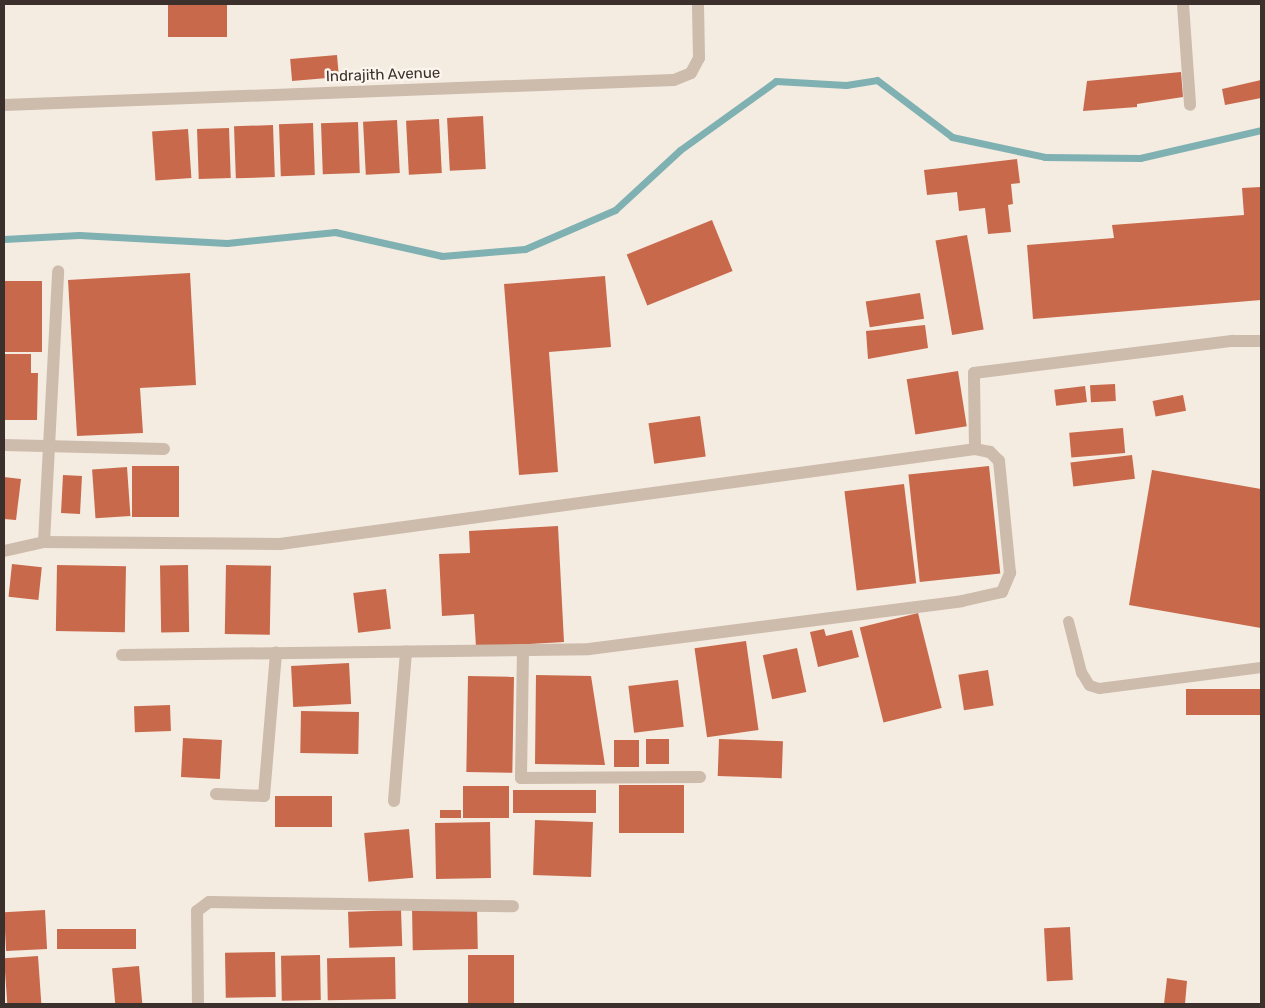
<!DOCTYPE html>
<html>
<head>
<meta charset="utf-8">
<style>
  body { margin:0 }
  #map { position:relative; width:1265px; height:1008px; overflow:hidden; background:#f4ebe1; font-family:Rubik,sans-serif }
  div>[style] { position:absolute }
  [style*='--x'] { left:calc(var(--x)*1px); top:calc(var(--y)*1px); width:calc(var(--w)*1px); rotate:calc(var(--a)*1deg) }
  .stream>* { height:7px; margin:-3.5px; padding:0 3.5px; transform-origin:3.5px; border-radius:3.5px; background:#7fb0b2 }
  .building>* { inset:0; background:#c8694b; transform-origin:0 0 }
  .lane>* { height:11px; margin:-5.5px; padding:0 5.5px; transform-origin:5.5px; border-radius:5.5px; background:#cdbbac }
  .street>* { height:12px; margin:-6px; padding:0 6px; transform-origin:6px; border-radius:6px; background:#cdbbac }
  span { translate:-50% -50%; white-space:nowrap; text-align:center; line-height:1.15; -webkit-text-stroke:5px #fbf5ee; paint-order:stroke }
  .street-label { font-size:15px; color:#3b302b }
  .frame { position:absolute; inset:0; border:5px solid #3b302b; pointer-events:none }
</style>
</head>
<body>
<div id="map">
  <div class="stream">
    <div style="--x:4;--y:239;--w:75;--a:-3.1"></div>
    <div style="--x:79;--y:235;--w:148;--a:3.1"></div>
    <div style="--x:227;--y:243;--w:109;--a:-5.8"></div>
    <div style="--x:335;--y:232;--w:110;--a:12.6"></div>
    <div style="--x:442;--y:256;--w:83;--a:-4.8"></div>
    <div style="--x:525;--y:249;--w:98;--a:-23.4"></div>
    <div style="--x:615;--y:210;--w:88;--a:-42.7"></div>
    <div style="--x:680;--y:150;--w:118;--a:-35.7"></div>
    <div style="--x:776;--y:81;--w:70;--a:3.3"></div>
    <div style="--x:846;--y:85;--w:31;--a:-9"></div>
    <div style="--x:877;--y:80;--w:94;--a:37.2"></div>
    <div style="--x:952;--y:137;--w:95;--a:12.1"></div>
    <div style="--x:1045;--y:157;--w:95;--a:0.6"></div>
    <div style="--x:1140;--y:158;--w:124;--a:-13"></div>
  </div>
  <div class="building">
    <div style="left:168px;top:4px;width:59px;height:33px"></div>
    <div style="left:337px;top:55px;width:22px;height:47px;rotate:85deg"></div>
    <div style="clip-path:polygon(1181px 72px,1183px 97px,1137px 104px,1137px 107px,1083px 111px,1087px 81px)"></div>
    <div style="clip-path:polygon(1261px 80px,1261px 98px,1225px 105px,1222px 89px)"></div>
    <div style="left:483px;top:116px;width:53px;height:36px;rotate:87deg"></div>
    <div style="left:439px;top:119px;width:54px;height:33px;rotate:87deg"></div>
    <div style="left:397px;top:120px;width:53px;height:34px;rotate:87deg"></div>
    <div style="left:358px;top:122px;width:51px;height:37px;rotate:88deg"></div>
    <div style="left:313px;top:123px;width:52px;height:34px;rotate:88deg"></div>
    <div style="left:273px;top:125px;width:52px;height:39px;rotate:88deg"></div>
    <div style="left:229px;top:128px;width:50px;height:32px;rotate:88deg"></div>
    <div style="left:188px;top:129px;width:49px;height:36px;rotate:86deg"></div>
    <div style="clip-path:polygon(1017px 159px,1020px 183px,1011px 184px,1013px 204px,1008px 205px,1011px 232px,988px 234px,985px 208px,959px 211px,957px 192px,927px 195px,924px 170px)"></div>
    <div style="clip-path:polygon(1261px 187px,1261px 300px,1033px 319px,1027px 245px,1114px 238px,1112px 225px,1244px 215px,1242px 188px)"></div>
    <div style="left:712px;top:220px;width:55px;height:92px;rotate:68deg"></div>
    <div style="left:967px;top:235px;width:96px;height:32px;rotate:80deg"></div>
    <div style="clip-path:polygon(190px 273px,196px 385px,140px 388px,143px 433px,77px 436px,68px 280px)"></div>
    <div style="clip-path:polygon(605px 276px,611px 347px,549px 352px,558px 472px,519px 475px,504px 284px)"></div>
    <div style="left:4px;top:281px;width:38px;height:71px"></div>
    <div style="left:920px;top:293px;width:26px;height:55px;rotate:81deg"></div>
    <div style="clip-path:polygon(925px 325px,928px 348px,868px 359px,866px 331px)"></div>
    <div style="clip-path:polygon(4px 354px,31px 354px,31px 373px,38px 373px,37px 420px,4px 420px)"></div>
    <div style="left:958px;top:371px;width:56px;height:52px;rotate:81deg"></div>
    <div style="left:1115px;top:384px;width:17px;height:25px;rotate:87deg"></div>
    <div style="left:1085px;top:386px;width:16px;height:31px;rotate:83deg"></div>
    <div style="left:1183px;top:395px;width:16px;height:31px;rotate:79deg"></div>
    <div style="left:700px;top:416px;width:41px;height:52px;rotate:82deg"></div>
    <div style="left:1123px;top:428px;width:25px;height:54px;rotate:85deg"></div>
    <div style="left:1132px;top:455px;width:24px;height:62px;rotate:83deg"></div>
    <div style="left:132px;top:466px;width:47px;height:51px"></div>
    <div style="left:989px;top:466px;width:108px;height:81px;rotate:84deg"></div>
    <div style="left:127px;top:467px;width:49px;height:35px;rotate:86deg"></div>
    <div style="clip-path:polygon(1152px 470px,1261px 489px,1261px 628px,1129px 605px)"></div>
    <div style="left:63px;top:475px;width:19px;height:38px;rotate:3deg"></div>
    <div style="clip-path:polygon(4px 477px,21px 479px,16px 520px,4px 519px)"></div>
    <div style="left:904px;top:484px;width:100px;height:60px;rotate:83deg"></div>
    <div style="clip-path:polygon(558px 526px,564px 642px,476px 647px,474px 614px,442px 616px,439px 554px,470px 553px,469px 531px)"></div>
    <div style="left:12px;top:564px;width:30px;height:33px;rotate:6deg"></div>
    <div style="left:57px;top:565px;width:69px;height:66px;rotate:1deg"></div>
    <div style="left:188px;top:565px;width:67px;height:28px;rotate:89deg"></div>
    <div style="left:226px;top:565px;width:45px;height:69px;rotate:1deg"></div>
    <div style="left:386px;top:589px;width:40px;height:33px;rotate:83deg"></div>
    <div style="left:918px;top:613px;width:98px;height:60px;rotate:76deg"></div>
    <div style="clip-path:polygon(824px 629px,826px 636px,852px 630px,859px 657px,818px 667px,810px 632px)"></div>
    <div style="left:746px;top:641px;width:90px;height:52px;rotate:82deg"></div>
    <div style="left:797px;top:648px;width:45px;height:35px;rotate:78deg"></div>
    <div style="left:349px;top:663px;width:41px;height:58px;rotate:87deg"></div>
    <div style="left:988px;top:670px;width:36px;height:30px;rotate:81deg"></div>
    <div style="clip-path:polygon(536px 675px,591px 676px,605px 765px,535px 764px)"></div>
    <div style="left:468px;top:676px;width:46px;height:96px;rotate:1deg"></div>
    <div style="left:678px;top:680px;width:47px;height:50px;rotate:83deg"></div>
    <div style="left:1261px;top:689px;width:26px;height:75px;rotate:90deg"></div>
    <div style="left:170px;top:705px;width:26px;height:36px;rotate:88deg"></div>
    <div style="left:301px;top:711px;width:58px;height:42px;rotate:1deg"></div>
    <div style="left:183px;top:738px;width:39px;height:39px;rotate:3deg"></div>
    <div style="left:646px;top:739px;width:23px;height:25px"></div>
    <div style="left:719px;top:739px;width:64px;height:37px;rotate:2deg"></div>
    <div style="left:614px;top:740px;width:25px;height:27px"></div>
    <div style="left:619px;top:785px;width:65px;height:48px"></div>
    <div style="left:509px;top:786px;width:32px;height:46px;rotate:90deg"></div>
    <div style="left:596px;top:790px;width:23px;height:83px;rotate:90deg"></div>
    <div style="left:332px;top:796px;width:31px;height:57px;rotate:90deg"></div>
    <div style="left:440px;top:810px;width:21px;height:8px"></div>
    <div style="left:535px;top:820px;width:58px;height:55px;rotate:2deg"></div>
    <div style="left:490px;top:822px;width:56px;height:55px;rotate:89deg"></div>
    <div style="left:409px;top:829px;width:49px;height:45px;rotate:85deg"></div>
    <div style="left:477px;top:906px;width:43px;height:65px;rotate:89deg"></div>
    <div style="left:45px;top:910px;width:39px;height:41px;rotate:87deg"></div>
    <div style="left:401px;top:910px;width:36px;height:53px;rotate:88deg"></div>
    <div style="left:1070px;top:927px;width:53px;height:26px;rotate:87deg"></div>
    <div style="left:136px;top:929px;width:20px;height:79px;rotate:90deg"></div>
    <div style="left:275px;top:952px;width:45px;height:50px;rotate:89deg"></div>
    <div style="left:320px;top:955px;width:45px;height:39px;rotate:89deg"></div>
    <div style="left:468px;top:955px;width:46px;height:49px"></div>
    <div style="left:38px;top:956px;width:48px;height:34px;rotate:86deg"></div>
    <div style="left:395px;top:957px;width:42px;height:68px;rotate:89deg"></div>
    <div style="left:139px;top:966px;width:38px;height:27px;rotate:85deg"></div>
    <div style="clip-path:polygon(1167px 978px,1187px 981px,1185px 1004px,1164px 1004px)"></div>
  </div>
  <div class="lane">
    <div style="--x:1068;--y:621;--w:53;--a:75.7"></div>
    <div style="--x:1081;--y:672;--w:15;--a:58"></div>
    <div style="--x:1089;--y:685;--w:10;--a:17"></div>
    <div style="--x:1099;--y:688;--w:163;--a:-7.4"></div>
  </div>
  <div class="street">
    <div style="--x:1183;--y:4;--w:101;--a:86"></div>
    <div style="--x:4;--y:105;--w:670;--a:-2.14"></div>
    <div style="--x:674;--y:80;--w:18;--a:-22"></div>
    <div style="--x:691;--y:73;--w:17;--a:-62"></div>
    <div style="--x:699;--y:58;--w:54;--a:-91.1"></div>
    <div style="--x:4;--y:445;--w:160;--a:1.4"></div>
    <div style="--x:44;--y:542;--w:271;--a:-87"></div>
    <div style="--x:4;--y:551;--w:41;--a:-12.7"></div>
    <div style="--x:44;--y:542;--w:236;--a:0.5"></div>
    <div style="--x:280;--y:544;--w:701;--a:-7.78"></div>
    <div style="--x:975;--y:449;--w:76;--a:-90.8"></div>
    <div style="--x:974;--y:373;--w:260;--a:-7.1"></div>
    <div style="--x:1232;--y:341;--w:29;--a:0"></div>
    <div style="--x:523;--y:650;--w:128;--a:90.9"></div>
    <div style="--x:521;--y:778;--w:179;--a:-0.3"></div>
    <div style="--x:122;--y:655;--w:467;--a:-0.7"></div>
    <div style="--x:589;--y:649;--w:376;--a:-7.3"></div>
    <div style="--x:962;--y:601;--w:41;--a:-12.7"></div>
    <div style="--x:1002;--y:592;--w:21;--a:-67"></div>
    <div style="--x:1010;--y:573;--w:113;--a:-95.6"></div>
    <div style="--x:999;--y:461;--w:13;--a:-135"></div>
    <div style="--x:990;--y:452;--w:15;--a:-169"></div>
    <div style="--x:216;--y:794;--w:48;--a:2.4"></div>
    <div style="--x:264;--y:796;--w:144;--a:-85.2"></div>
    <div style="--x:394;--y:801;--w:150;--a:-85.4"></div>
    <div style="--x:198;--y:1004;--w:93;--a:-90.6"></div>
    <div style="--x:197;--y:911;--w:15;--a:-37"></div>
    <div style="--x:209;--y:902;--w:304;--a:0.8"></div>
  </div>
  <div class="street-label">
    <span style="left:383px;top:75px;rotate:-2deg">Indrajith Avenue</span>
  </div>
  <div class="frame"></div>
</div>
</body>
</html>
